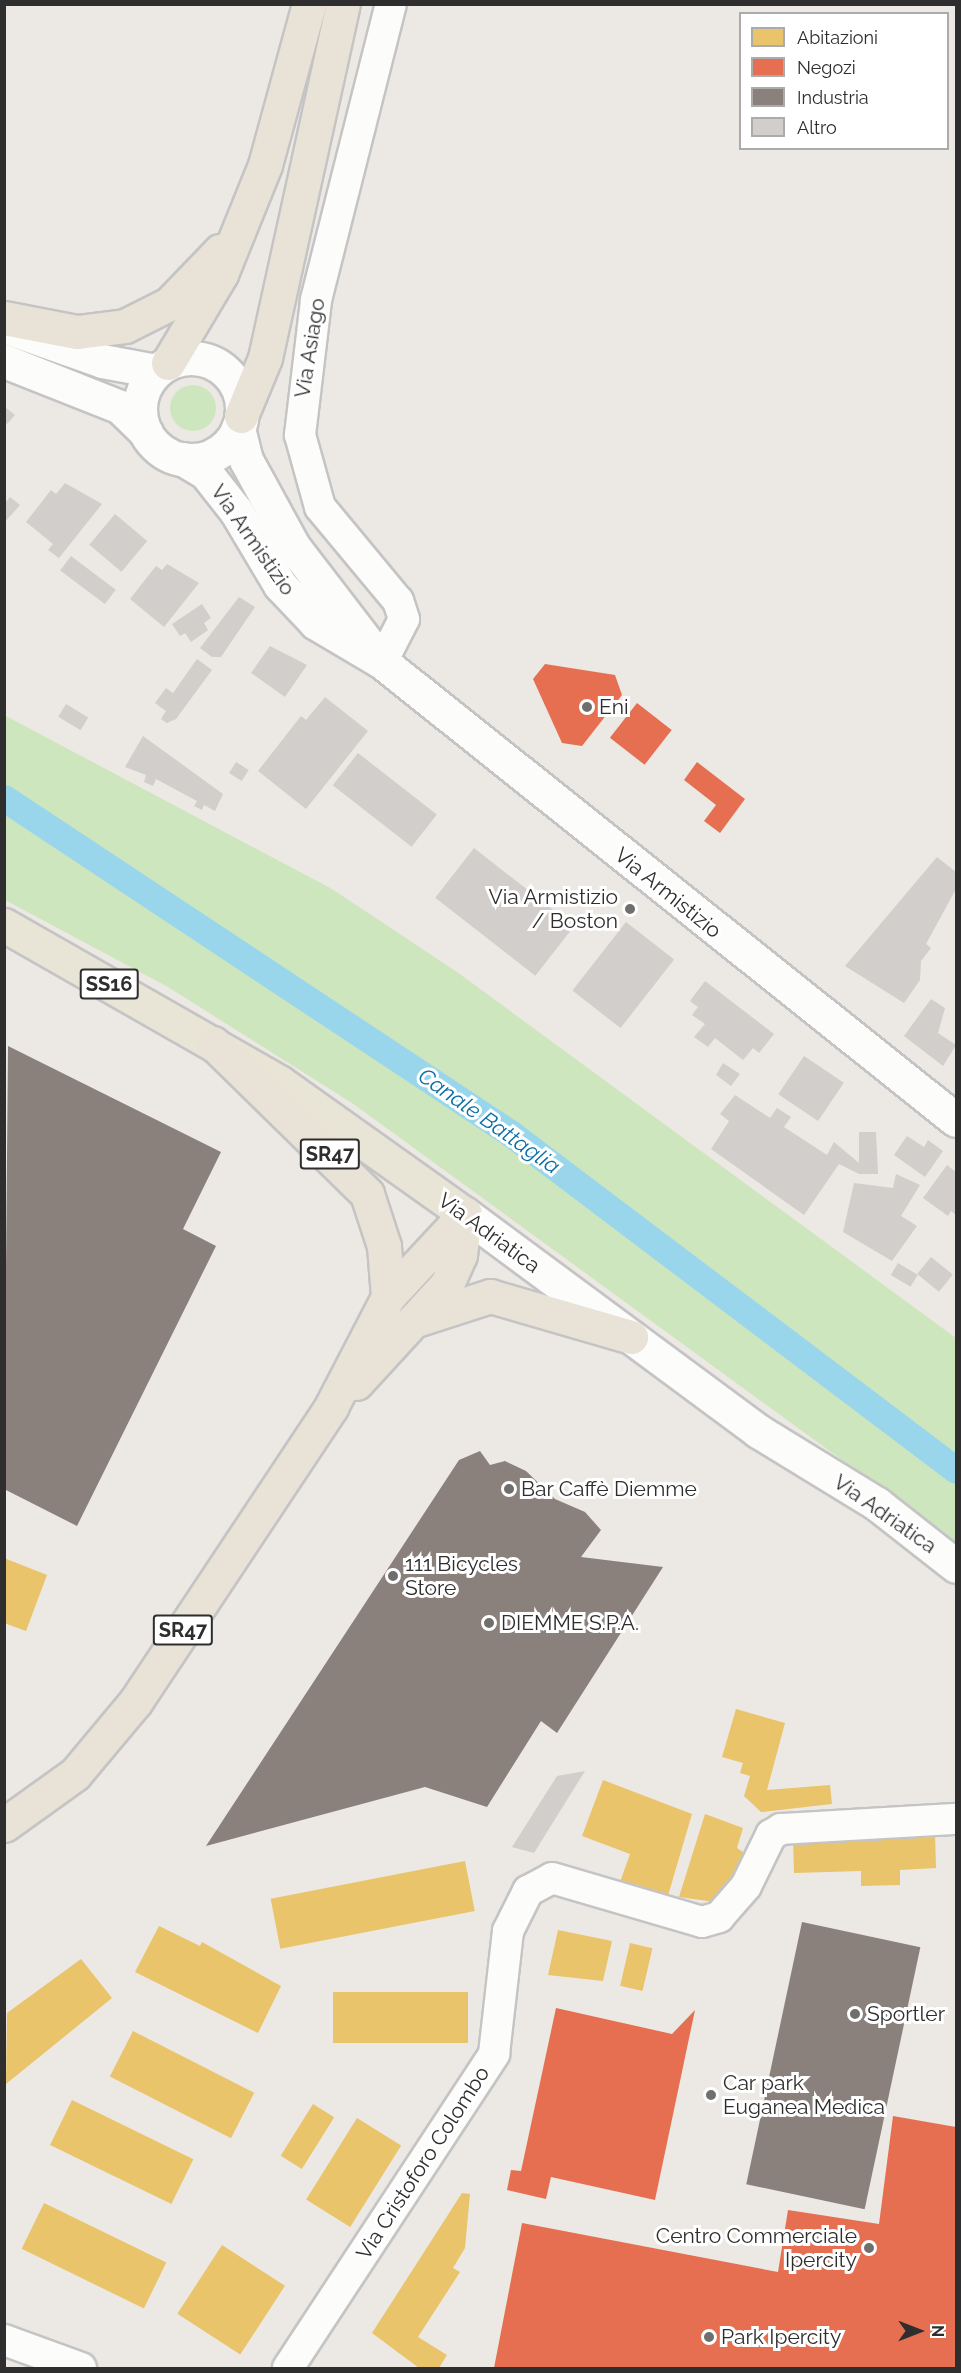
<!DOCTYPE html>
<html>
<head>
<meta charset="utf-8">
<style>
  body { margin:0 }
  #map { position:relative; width:961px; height:2373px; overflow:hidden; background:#ece8e4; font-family:Raleway,sans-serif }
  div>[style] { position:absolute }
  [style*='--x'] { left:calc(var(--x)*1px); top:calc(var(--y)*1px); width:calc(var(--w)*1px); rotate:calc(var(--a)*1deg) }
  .green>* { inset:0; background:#cee6be }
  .round { border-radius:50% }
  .homes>* { inset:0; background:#e9c46a; transform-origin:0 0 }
  .shops>* { inset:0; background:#e76f51; transform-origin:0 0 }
  .industry>* { inset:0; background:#8a817c; transform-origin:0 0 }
  .canal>* { height:27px; margin:-13.5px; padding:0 13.5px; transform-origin:13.5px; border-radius:13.5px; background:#99d6ec }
  .building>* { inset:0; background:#d1cecb; transform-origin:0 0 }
  .roads { filter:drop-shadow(2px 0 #c5c4c5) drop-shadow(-2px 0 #c5c4c5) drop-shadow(0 2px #c5c4c5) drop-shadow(0 -2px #c5c4c5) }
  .minor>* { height:30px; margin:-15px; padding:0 15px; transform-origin:15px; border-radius:15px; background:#fcfcfb }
  .tertiary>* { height:33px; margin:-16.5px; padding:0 16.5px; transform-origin:16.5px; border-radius:16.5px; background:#fcfcfb }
  .tertiary>.ring { margin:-16.5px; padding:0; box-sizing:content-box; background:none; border:33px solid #fcfcfb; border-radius:50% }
  .secondary>* { height:33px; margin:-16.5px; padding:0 16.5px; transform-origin:16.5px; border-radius:16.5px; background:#fcfcfb }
  .primary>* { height:33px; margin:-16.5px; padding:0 16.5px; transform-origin:16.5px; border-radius:16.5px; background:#e8e4d6 }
  .trunk>* { height:33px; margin:-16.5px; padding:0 16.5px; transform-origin:16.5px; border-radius:16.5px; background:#e9e2d6 }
  .dots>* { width:16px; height:16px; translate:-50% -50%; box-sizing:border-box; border:3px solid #fff; border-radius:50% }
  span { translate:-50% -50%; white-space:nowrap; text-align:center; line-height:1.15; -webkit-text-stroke:6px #fff; paint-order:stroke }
  .shield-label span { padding:2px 4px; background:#fff; border:2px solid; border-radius:4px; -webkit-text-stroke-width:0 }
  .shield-label { font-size:20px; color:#2e2e2e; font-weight:700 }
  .street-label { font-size:21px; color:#2e2e2e }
  .poi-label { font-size:21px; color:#2e2e2e }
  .left { translate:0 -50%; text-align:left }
  .right { translate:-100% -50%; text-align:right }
  .water-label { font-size:22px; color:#0d6fa3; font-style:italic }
  .frame { position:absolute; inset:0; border:6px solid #2e2e2e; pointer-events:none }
  .legend { position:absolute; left:739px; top:12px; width:210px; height:138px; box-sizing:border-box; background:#fff; border:2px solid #ababab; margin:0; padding:8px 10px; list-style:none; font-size:18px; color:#2e2e2e }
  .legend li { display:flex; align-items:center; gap:12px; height:30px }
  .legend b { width:30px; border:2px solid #ababab }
  .north { position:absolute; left:889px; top:2301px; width:60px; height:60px; -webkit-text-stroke:4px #fff; paint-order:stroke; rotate:90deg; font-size:16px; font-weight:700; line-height:24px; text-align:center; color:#2e2e2e }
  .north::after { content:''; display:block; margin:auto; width:21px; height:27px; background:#2e2e2e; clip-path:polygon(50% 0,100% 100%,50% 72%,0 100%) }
</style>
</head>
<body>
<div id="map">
  <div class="green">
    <div class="round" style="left:170px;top:385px;width:46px;height:46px"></div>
    <div style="clip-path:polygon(4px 715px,332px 889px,457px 972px,956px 1338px,956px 1543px,352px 1103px,168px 987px,5px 900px)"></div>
  </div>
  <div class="homes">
    <div style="clip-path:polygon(4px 1558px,47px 1575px,26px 1631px,4px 1623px)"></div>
    <div style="clip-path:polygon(736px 1709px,785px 1723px,767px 1790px,830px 1785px,832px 1804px,761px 1812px,744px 1796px,750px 1776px,740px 1773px,743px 1763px,722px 1757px)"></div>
    <div style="clip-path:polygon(603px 1780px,692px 1814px,667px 1899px,620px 1882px,630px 1854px,582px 1836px)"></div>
    <div style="clip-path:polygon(705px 1814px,743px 1828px,737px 1848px,746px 1854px,740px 1884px,729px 1881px,722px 1903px,679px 1897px)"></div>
    <div style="clip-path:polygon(935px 1833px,936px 1868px,900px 1870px,900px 1885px,861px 1886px,861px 1871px,794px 1873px,793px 1837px)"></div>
    <div style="left:465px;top:1861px;width:51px;height:198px;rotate:79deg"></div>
    <div style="clip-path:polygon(159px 1926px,200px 1946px,202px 1942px,281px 1986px,258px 2033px,135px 1972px)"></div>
    <div style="clip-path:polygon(558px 1930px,612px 1941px,603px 1981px,548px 1975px)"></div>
    <div style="left:630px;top:1943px;width:23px;height:44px;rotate:13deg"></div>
    <div style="clip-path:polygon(81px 1959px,112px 1998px,6px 2084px,7px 2013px)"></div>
    <div style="left:333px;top:1992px;width:135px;height:51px"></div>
    <div style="left:133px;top:2031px;width:136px;height:51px;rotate:27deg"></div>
    <div style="left:72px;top:2100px;width:135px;height:50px;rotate:26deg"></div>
    <div style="left:313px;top:2104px;width:25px;height:61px;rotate:32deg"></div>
    <div style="left:357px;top:2118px;width:52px;height:96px;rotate:32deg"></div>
    <div style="clip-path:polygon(462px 2193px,470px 2194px,465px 2248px,453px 2268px,460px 2272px,418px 2337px,447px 2355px,439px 2368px,419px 2368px,372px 2333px)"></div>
    <div style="left:44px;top:2203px;width:136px;height:51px;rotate:26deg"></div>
    <div style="left:222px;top:2245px;width:75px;height:82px;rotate:33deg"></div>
  </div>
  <div class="shops">
    <div style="clip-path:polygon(545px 664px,615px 675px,622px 695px,582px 746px,562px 743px,533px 679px)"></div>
    <div style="left:637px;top:703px;width:44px;height:44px;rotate:38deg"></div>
    <div style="clip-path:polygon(697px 762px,745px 799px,720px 833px,704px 821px,716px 805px,684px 780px)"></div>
    <div style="clip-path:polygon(556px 2008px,672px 2034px,695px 2010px,655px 2200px,551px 2177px,546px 2199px,507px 2190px,511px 2170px,521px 2171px)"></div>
    <div style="clip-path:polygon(893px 2116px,956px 2127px,956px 2368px,494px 2368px,522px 2223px,778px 2272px,788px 2210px,879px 2224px)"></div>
  </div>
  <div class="industry">
    <div style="clip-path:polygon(8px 1046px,221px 1152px,183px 1229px,216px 1246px,77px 1526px,4px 1489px)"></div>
    <div style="clip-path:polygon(480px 1451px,490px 1465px,505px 1461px,526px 1471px,555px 1499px,585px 1512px,601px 1530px,581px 1557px,663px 1567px,557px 1733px,541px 1721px,487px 1807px,425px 1787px,206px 1846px,459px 1460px)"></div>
    <div style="left:802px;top:1922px;width:121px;height:268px;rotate:12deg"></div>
  </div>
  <div class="canal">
    <div style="--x:4;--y:798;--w:607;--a:33.51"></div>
    <div style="--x:510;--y:1133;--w:559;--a:37.07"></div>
  </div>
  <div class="building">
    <div style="clip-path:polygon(6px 408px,15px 415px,7px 424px,4px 422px)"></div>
    <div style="clip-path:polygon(65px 483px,102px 504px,59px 558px,48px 550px,53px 544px,26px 522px,51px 490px,56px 494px)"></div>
    <div style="clip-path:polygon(10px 497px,20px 505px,4px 523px,4px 504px)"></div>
    <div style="left:115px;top:514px;width:42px;height:40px;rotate:40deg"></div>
    <div style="left:71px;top:556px;width:56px;height:18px;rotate:37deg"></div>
    <div style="clip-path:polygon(167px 564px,199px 583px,164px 627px,130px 599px,156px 566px,162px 570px)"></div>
    <div style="clip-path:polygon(239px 597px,255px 607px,221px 657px,212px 657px,200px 648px)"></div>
    <div style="clip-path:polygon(202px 604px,211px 618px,204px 623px,208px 630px,191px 642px,185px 633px,180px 636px,172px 624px)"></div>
    <div style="clip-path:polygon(270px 646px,307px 665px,285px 697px,251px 673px)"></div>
    <div style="clip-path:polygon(197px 659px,212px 670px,176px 719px,167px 723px,161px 719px,166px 711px,155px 703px,166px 688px,173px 693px)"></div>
    <div style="clip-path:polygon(325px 697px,368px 731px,306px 809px,258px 771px,301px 716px,306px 720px)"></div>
    <div style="left:66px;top:704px;width:26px;height:15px;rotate:31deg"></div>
    <div style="clip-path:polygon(143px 736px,223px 794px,215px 811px,204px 805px,202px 810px,194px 806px,197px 801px,156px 779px,153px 786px,144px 782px,146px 775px,125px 767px)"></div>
    <div style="left:358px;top:753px;width:100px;height:41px;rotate:38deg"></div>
    <div style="left:236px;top:762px;width:15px;height:13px;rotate:32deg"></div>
    <div style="left:474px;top:848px;width:127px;height:63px;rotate:38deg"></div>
    <div style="clip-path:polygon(937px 857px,956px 872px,956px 889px,926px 944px,931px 948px,921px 961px,920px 980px,904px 1003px,845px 966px)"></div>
    <div style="left:626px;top:922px;width:61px;height:87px;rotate:38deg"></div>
    <div style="clip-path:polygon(705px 981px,774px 1034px,759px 1053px,753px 1048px,743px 1060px,715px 1038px,708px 1047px,694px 1037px,705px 1024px,692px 1015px,698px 1007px,690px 1001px)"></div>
    <div style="clip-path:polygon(931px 999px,945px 1008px,938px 1033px,956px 1045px,943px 1066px,904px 1036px)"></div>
    <div style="left:804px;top:1056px;width:48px;height:46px;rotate:34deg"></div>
    <div style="clip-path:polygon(723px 1063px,740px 1074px,731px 1086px,716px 1075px)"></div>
    <div style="clip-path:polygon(735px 1095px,770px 1118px,777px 1108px,791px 1117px,784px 1127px,827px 1155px,834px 1142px,859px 1163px,859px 1132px,876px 1132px,878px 1174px,859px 1174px,839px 1164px,804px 1215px,711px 1149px,729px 1121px,720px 1114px)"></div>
    <div style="clip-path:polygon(907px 1136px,924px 1147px,928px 1140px,943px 1151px,925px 1177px,894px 1155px)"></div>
    <div style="clip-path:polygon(947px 1165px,956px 1172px,956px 1215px,951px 1211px,948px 1216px,923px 1198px)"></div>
    <div style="clip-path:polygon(896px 1174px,920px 1185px,901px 1216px,917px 1226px,892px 1261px,843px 1232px,854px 1183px,893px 1188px)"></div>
    <div style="left:931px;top:1257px;width:28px;height:22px;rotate:39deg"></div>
    <div style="left:898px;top:1263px;width:23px;height:14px;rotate:31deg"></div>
    <div style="clip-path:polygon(585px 1771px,534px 1853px,512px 1847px,557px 1776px)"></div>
  </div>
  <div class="roads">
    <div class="minor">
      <div style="--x:382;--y:662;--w:48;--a:-62.9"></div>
      <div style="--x:404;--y:619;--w:19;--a:-108"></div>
      <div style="--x:398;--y:601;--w:122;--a:-129.7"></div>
      <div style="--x:320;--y:507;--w:75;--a:-105.5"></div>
      <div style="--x:300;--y:435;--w:136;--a:-83.2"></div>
      <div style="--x:316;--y:300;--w:305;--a:-75.8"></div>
      <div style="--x:4;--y:2340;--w:82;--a:20"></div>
      <div style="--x:288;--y:2368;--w:376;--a:-56.7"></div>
      <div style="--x:494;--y:2054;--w:124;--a:-83.5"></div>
      <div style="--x:508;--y:1931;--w:45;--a:-63.4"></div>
      <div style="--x:528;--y:1891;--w:27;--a:-28"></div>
      <div style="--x:552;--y:1878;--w:156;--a:16.3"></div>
      <div style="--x:702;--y:1922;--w:18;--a:-16"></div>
      <div style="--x:719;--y:1917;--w:41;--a:-48.9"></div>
      <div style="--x:746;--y:1886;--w:57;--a:-63.9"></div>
      <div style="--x:771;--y:1835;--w:12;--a:-31"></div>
      <div style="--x:781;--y:1829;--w:175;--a:-3.3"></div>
    </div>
    <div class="tertiary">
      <div style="--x:9;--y:328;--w:99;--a:19.5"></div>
      <div style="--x:102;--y:361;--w:55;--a:10.5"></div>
      <div class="ring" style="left:140px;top:358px;width:69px;height:69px"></div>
      <div style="--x:4;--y:361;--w:125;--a:21.6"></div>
      <div style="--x:120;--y:407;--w:36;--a:44"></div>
      <div style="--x:238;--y:428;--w:33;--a:76"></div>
      <div style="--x:246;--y:460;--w:98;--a:61.3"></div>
      <div style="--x:293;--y:546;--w:130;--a:52.5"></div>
      <div style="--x:183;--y:459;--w:27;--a:31"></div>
      <div style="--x:206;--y:473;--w:48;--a:51.7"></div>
      <div style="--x:236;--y:511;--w:86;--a:59.3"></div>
      <div style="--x:280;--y:585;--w:52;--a:46.5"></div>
      <div style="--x:316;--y:623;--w:77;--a:30.6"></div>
      <div style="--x:382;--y:662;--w:734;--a:38.59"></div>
    </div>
    <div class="secondary">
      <div style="--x:465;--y:1214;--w:365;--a:36.5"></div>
      <div style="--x:758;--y:1431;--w:140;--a:31.5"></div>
      <div style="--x:877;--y:1504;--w:100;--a:38.1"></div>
    </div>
    <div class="primary">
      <div style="--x:4;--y:925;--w:317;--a:29.7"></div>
      <div style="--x:279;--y:1082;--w:228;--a:35.4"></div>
    </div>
    <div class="trunk">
      <div style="--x:4;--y:318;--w:74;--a:10.9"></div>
      <div style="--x:77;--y:332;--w:48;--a:-7.1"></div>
      <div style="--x:125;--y:326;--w:49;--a:-26.6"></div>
      <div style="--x:169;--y:304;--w:74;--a:-46.1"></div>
      <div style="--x:168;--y:363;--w:104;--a:-59.2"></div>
      <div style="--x:221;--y:274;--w:118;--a:-68"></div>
      <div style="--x:265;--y:165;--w:167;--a:-74.7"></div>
      <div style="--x:241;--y:416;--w:63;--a:-67.5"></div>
      <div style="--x:265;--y:358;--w:362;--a:-77.6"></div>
      <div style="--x:213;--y:1043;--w:216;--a:44.4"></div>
      <div style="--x:367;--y:1194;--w:55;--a:71.9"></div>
      <div style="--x:384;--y:1246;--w:51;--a:85.5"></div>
      <div style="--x:419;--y:1319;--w:75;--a:-17.9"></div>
      <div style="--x:490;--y:1296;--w:147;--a:16.2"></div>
      <div style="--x:356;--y:1383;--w:134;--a:-47.4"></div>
      <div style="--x:447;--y:1284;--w:32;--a:-66"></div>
      <div style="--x:460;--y:1255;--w:41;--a:-83"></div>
      <div style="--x:4;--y:1825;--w:87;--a:-35.7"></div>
      <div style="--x:75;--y:1774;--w:95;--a:-50.1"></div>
      <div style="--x:136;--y:1701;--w:353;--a:-56.4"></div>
      <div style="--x:331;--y:1407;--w:124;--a:-62.6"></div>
      <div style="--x:388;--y:1297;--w:113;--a:-47.1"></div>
    </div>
  </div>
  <div class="dots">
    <div style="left:587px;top:707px;background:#706f6e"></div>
    <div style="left:630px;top:909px;background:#706f6e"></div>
    <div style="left:509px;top:1489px;background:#706f6e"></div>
    <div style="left:393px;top:1576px;background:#706f6e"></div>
    <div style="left:489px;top:1623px;background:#706f6e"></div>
    <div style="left:855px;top:2014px;background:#706f6e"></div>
    <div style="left:711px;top:2095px;background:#706f6e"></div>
    <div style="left:869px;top:2248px;background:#706f6e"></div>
    <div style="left:709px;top:2337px;background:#706f6e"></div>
  </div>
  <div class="shield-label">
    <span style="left:109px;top:984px">SS16</span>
    <span style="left:330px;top:1154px">SR47</span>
    <span style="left:183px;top:1630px">SR47</span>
  </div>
  <div class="street-label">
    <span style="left:310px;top:348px;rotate:-81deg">Via Asiago</span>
    <span style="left:253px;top:540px;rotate:55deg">Via Armistizio</span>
    <span style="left:668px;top:893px;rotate:39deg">Via Armistizio</span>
    <span style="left:489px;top:1233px;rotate:36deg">Via Adriatica</span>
    <span style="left:885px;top:1514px;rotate:35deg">Via Adriatica</span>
    <span style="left:423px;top:2163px;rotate:-57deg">Via Cristoforo Colombo</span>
  </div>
  <div class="poi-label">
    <span class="left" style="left:599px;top:707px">Eni</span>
    <span class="right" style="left:618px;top:909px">Via Armistizio<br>/ Boston</span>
    <span class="left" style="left:521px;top:1489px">Bar Caffè Diemme</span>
    <span class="left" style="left:405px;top:1576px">111 Bicycles<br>Store</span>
    <span class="left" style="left:501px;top:1623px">DIEMME S.P.A.</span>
    <span class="left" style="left:867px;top:2014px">Sportler</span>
    <span class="left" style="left:723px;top:2095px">Car park<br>Euganea Medica</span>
    <span class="right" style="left:857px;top:2248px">Centro Commerciale<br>Ipercity</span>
    <span class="left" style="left:721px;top:2337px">Park Ipercity</span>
  </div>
  <div class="water-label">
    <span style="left:489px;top:1121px;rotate:35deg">Canale Battaglia</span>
  </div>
  <div class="frame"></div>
  <ul class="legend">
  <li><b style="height:16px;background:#e9c46a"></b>Abitazioni</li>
  <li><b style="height:16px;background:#e76f51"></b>Negozi</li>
  <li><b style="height:16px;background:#8a817c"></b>Industria</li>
  <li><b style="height:16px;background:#d1cecb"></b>Altro</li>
  </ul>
  <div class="north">N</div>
</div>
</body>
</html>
